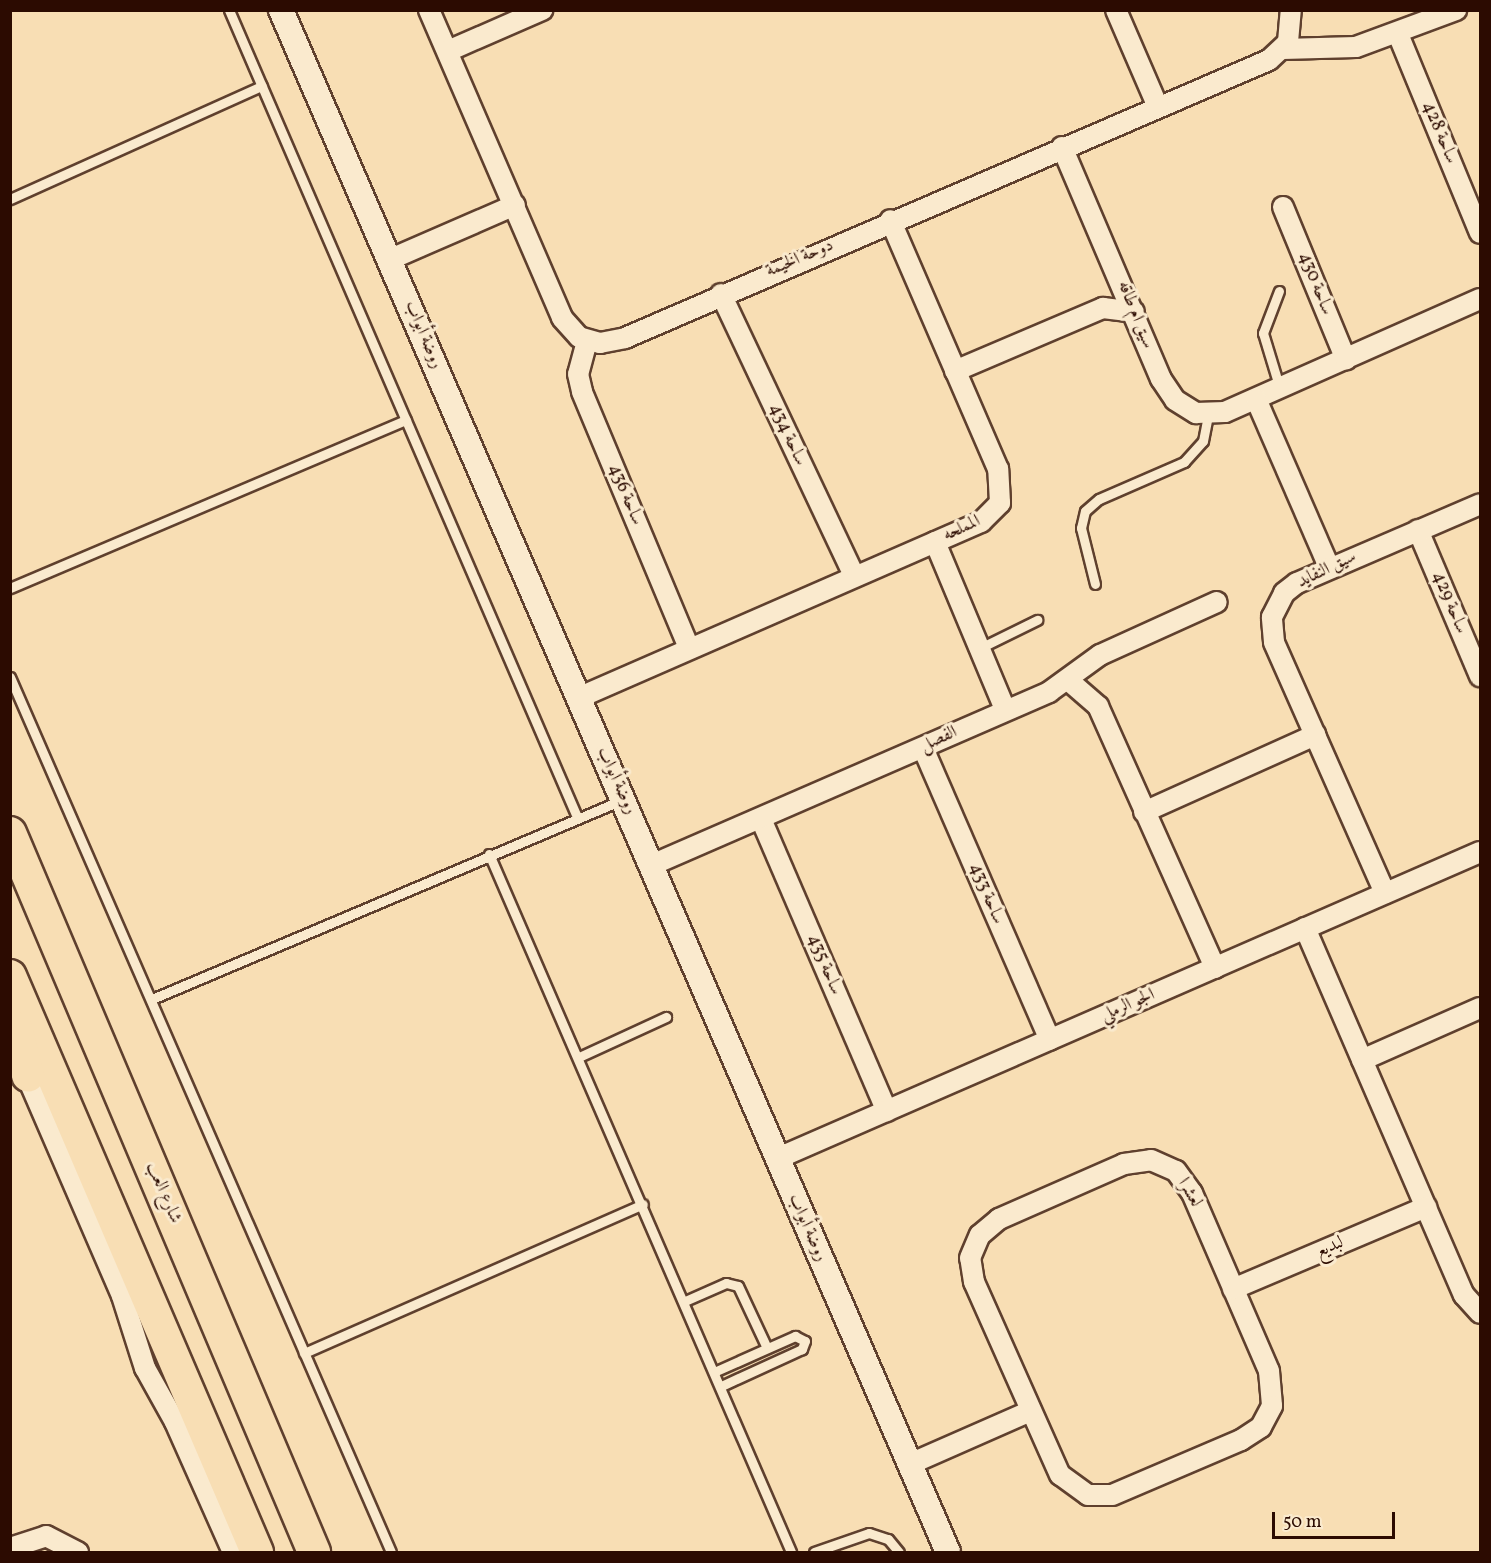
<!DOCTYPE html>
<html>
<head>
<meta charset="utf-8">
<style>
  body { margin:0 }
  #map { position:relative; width:1491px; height:1563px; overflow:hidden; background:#f8deb4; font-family:Vollkorn,Amiri,serif }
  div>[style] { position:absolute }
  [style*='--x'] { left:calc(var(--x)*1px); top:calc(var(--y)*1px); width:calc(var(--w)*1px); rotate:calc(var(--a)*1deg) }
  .roads { filter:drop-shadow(2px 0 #5f402e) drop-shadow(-2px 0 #5f402e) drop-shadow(0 2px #5f402e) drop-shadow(0 -2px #5f402e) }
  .service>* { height:9px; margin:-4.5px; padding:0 4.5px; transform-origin:4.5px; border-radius:4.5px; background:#faeace }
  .minor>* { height:20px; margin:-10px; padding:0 10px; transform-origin:10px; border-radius:10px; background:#faeace }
  .tertiary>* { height:24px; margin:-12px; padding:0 12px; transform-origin:12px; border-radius:12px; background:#faeace }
  .primary>* { height:32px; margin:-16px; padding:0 16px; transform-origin:16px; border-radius:16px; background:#f8deb4 }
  span { translate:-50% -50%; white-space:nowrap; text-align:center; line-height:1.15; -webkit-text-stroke:6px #faeace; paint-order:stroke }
  .street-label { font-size:18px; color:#2c0b01 }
  .frame { position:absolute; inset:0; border:12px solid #2c0b01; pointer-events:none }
  .scale { position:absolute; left:1272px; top:1512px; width:123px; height:27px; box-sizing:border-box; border:3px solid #2c0b01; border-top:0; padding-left:8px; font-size:18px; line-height:21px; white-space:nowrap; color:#2c0b01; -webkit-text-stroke:4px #faeace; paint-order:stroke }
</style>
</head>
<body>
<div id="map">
  <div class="roads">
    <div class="service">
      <div style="--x:229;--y:10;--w:879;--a:66.67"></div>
      <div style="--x:10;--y:199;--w:276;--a:-24.2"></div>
      <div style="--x:1279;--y:291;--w:45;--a:110.9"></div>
      <div style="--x:1263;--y:333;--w:59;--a:73.1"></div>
      <div style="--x:1095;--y:584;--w:58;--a:-104"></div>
      <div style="--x:1081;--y:528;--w:17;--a:-77"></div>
      <div style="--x:1085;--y:511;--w:18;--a:-41"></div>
      <div style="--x:1099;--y:499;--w:93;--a:-23.5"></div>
      <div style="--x:1184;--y:462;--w:28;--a:-48"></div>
      <div style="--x:1203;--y:441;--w:26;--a:-79"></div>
      <div style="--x:10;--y:588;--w:430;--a:-23"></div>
      <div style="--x:980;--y:648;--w:64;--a:-26.2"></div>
      <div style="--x:10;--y:677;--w:954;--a:66.47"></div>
      <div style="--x:489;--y:854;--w:761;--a:66.6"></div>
      <div style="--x:152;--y:999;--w:510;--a:-22.95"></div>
      <div style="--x:579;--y:1057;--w:96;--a:-24.7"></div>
      <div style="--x:685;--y:1301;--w:45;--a:-23.7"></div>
      <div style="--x:726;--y:1283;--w:12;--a:14"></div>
      <div style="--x:738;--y:1286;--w:68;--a:64.9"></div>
      <div style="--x:304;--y:1353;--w:370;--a:-23.7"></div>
      <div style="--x:714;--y:1372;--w:89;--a:-24"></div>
      <div style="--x:795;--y:1336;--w:11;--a:27"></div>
      <div style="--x:805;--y:1341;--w:9;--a:111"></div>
      <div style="--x:802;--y:1349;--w:89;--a:155.4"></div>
      <div style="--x:814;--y:1552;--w:58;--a:-19.1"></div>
      <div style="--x:869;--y:1533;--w:20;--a:18"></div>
      <div style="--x:888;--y:1539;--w:17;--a:50"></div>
    </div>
    <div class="minor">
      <div style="--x:429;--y:10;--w:335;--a:66.6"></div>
      <div style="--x:562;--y:318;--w:25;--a:48"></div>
      <div style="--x:579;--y:337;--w:22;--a:16"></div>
      <div style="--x:600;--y:343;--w:25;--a:-11"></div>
      <div style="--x:625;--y:338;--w:701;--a:-23.35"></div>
      <div style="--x:1269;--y:60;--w:26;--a:-43"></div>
      <div style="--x:1288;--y:42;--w:32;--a:-85"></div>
      <div style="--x:1116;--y:10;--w:106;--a:66.6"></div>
      <div style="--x:1398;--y:34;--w:215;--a:67.6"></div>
      <div style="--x:1283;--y:49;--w:73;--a:-1.6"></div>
      <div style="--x:1356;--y:47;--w:107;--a:-20.3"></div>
      <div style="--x:448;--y:51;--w:103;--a:-23.6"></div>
      <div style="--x:1062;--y:147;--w:252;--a:66.9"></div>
      <div style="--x:1161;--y:379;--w:25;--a:56"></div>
      <div style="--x:1175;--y:400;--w:25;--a:32"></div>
      <div style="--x:1196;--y:413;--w:29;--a:-2"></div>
      <div style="--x:1225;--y:412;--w:279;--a:-23.9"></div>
      <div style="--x:1283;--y:207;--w:165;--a:67.6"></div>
      <div style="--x:391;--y:259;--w:135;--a:-23.5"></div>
      <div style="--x:721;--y:294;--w:312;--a:64.7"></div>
      <div style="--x:587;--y:341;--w:34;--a:105"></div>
      <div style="--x:578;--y:374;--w:18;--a:77"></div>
      <div style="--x:582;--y:392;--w:277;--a:67.3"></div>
      <div style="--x:955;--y:371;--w:161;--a:-23.1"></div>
      <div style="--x:1103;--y:308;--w:31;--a:7"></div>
      <div style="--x:1256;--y:399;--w:183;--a:66.5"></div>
      <div style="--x:1418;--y:530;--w:159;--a:67"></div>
      <div style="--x:935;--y:542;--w:181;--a:67.3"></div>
      <div style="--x:1068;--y:680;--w:40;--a:41"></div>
      <div style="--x:1098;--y:706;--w:287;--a:65.9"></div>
      <div style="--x:578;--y:698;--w:440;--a:-23.6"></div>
      <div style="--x:981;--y:522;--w:27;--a:-45"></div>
      <div style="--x:1000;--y:503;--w:34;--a:-93"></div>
      <div style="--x:998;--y:469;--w:271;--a:-113.4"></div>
      <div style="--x:923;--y:748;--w:318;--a:66.5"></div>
      <div style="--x:1144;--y:812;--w:188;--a:-24.2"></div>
      <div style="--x:761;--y:819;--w:318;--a:66.7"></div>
      <div style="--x:654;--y:864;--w:431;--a:-23.5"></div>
      <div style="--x:1049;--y:692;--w:63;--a:-36"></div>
      <div style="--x:1100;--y:655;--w:128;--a:-24.4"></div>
      <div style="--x:1385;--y:893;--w:274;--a:-113.9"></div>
      <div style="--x:1274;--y:642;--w:25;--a:-95"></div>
      <div style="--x:1272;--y:617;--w:27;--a:-63"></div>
      <div style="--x:1284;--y:593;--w:16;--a:-38"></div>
      <div style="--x:1297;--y:583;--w:199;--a:-23.3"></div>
      <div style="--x:1305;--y:928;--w:400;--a:66.6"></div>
      <div style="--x:1464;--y:1295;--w:24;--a:48"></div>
      <div style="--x:1362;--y:1060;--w:129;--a:-23.8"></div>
      <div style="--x:23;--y:1067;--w:249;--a:66.6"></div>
      <div style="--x:122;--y:1296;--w:76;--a:72.3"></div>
      <div style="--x:145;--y:1368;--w:62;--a:60.9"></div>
      <div style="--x:175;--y:1422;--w:142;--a:66"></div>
      <div style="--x:776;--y:1159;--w:768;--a:-23.56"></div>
      <div style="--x:1151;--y:1160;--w:27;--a:24"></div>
      <div style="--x:1176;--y:1171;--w:27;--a:54"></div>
      <div style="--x:1192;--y:1193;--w:194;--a:66.6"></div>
      <div style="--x:1269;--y:1371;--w:35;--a:85"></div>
      <div style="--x:1272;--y:1406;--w:24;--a:118"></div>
      <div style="--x:1261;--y:1427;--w:24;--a:147"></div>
      <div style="--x:1241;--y:1440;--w:140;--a:156.9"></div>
      <div style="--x:1112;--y:1495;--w:24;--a:180"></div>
      <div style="--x:1088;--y:1495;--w:34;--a:-144"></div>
      <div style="--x:1060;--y:1475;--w:211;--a:-114"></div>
      <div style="--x:974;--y:1282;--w:24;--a:-99"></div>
      <div style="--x:970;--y:1258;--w:25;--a:-67"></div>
      <div style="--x:980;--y:1235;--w:25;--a:-40"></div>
      <div style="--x:999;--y:1219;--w:137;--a:-23.7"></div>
      <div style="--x:1124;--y:1164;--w:27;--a:-8"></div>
      <div style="--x:1233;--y:1289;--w:210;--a:-23"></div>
      <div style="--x:910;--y:1464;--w:132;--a:-23.7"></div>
      <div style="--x:10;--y:1548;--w:38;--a:-18"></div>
      <div style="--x:46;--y:1536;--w:36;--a:27"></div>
    </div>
    <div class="tertiary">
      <div style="--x:281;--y:10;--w:1680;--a:66.61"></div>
    </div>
    <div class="primary">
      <div style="--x:10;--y:833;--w:781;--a:67.08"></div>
      <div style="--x:10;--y:976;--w:627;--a:66.79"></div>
      <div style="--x:16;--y:1028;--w:49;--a:75.7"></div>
    </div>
  </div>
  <div class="street-label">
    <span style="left:1439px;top:133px;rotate:67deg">ساحة 428</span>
    <span style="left:800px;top:259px;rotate:-23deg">دوحة الخيمة</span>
    <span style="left:1315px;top:284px;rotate:68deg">ساحة 430</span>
    <span style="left:1135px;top:315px;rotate:68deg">سيق ام طاقه</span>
    <span style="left:423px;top:335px;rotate:67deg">روضة أبواب</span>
    <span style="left:787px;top:435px;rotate:65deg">ساحة 434</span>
    <span style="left:625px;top:495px;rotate:67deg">ساحة 436</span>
    <span style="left:962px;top:529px;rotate:-25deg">المملحه</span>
    <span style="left:1327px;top:570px;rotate:-26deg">سيق النفايد</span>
    <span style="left:1449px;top:603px;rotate:67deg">ساحة 429</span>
    <span style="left:939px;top:740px;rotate:-25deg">الفصل</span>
    <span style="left:616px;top:781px;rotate:65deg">روضة أبواب</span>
    <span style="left:986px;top:894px;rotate:67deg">ساحة 433</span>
    <span style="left:824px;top:965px;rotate:67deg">ساحة 435</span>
    <span style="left:1128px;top:1006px;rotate:-24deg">الجو الرملي</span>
    <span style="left:163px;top:1193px;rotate:67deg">شارع العب</span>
    <span style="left:1189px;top:1193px;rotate:60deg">لعشرا</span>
    <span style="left:807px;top:1228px;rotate:66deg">روضة أبواب</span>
    <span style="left:1330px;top:1248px;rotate:-23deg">لبديع</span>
  </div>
  <div class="frame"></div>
  <div class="scale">50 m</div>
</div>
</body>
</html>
